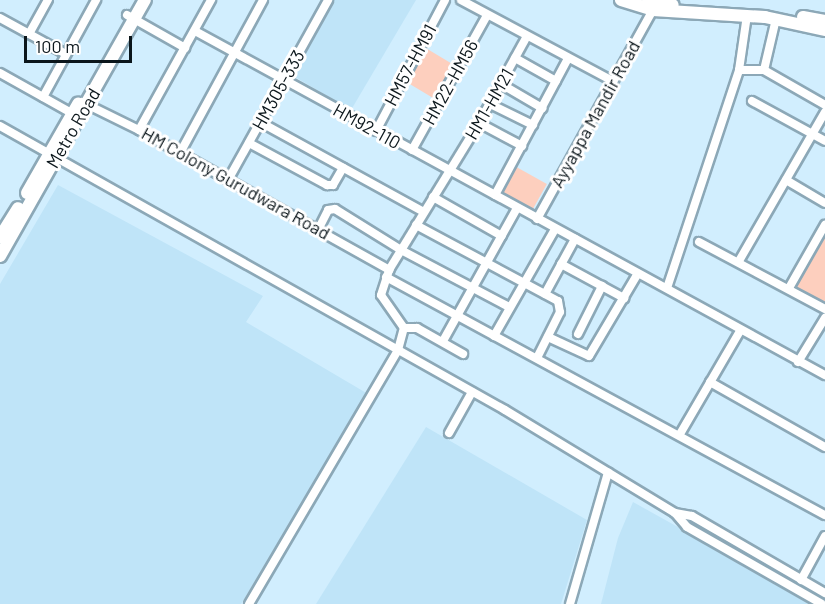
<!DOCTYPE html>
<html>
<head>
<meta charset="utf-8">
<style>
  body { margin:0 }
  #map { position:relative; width:825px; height:604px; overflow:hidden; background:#d1eefe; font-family:Barlow,sans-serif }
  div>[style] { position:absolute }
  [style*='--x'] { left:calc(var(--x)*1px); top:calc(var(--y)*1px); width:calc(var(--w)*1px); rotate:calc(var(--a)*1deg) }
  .built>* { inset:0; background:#bfe4f8 }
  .green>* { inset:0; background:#fdcfbe; transform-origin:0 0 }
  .roads { filter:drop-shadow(2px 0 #8ca8b7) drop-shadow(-2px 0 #8ca8b7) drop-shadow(0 2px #8ca8b7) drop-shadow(0 -2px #8ca8b7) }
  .street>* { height:8px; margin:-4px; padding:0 4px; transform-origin:4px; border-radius:4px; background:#fff }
  .secondary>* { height:12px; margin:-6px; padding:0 6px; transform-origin:6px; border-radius:6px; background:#fff }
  span { translate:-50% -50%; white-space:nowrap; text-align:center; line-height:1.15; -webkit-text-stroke:6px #fff; paint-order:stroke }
  .street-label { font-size:18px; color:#0b161b }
  .scale { position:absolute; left:24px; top:36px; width:108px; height:27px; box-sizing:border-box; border:3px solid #0b161b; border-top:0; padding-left:8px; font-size:18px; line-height:21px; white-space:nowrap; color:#0b161b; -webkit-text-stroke:4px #fff; paint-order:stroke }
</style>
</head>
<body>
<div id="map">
  <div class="built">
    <div style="clip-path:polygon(332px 0,416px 0,351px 110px,290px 74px)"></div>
    <div style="clip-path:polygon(58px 185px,263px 296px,246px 322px,368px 394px,241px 604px,0 604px,0 284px)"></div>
    <div style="clip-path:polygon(426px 427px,587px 520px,561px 604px,316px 604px)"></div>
    <div style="clip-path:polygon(633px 502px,816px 604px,601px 604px,618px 538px)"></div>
  </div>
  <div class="green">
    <div style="left:424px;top:47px;width:35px;height:39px;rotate:31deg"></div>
    <div style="left:511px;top:164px;width:41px;height:30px;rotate:29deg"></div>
    <div style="clip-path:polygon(825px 230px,825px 306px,792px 287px)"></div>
  </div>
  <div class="roads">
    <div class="street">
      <div style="--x:461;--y:0;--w:170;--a:28.1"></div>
      <div style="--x:127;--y:15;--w:67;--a:29.6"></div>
      <div style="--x:0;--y:18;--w:75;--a:28.6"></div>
      <div style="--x:195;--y:31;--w:718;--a:28.64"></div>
      <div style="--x:29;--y:34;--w:39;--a:-61"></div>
      <div style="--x:515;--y:58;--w:47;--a:29.3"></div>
      <div style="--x:739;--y:70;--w:56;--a:-81.7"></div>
      <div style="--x:764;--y:70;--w:52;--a:-76.8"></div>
      <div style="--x:0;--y:73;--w:84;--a:29.3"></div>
      <div style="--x:501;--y:84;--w:48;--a:30.3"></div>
      <div style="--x:43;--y:97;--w:111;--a:-61.3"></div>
      <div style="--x:752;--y:101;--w:83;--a:28.7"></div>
      <div style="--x:82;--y:102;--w:64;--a:26.2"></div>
      <div style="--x:139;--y:130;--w:287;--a:29.2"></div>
      <div style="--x:490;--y:104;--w:48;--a:26"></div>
      <div style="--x:260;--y:122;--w:187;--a:28.8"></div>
      <div style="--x:479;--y:123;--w:49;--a:28.1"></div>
      <div style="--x:0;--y:126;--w:579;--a:29.35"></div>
      <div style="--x:505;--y:410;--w:199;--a:31.2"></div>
      <div style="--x:675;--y:513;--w:18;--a:49"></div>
      <div style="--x:687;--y:527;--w:155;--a:29.7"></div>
      <div style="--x:139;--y:130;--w:149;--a:-61"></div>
      <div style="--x:376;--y:131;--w:148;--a:-62.2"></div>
      <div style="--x:249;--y:143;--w:89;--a:28.3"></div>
      <div style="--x:327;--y:185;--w:6;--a:0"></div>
      <div style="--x:333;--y:185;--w:20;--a:-60"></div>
      <div style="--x:412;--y:150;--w:154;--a:-60.9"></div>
      <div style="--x:180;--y:153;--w:174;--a:-61.5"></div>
      <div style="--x:228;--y:180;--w:206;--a:-60.9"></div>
      <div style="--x:786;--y:180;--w:45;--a:30.5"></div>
      <div style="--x:495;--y:195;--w:155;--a:-61.9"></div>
      <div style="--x:433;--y:197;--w:79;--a:29.5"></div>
      <div style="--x:537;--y:219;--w:239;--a:-61"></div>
      <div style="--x:416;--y:225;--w:161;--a:28.2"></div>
      <div style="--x:558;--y:301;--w:11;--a:80"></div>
      <div style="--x:560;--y:312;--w:51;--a:116.6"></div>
      <div style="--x:319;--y:228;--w:20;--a:-63"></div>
      <div style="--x:328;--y:210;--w:7;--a:-8"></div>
      <div style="--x:335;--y:209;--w:78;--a:31.8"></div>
      <div style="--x:401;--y:250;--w:122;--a:27.8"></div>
      <div style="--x:699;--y:242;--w:143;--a:28"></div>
      <div style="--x:739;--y:261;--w:172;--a:-60"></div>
      <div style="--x:561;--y:264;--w:72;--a:28.4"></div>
      <div style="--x:386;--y:277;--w:499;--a:28.5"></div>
      <div style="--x:667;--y:288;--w:230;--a:-71.7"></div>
      <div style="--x:739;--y:70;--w:25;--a:0"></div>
      <div style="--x:764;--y:70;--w:70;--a:29.8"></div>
      <div style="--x:789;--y:288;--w:73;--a:-60.3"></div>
      <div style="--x:545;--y:294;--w:63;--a:-61.4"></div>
      <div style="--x:404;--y:328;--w:13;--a:0"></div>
      <div style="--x:417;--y:328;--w:53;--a:29.5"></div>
      <div style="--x:578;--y:334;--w:54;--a:-63.4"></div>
      <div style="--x:494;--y:336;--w:123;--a:-60.3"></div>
      <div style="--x:548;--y:337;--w:45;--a:24.9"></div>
      <div style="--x:589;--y:356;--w:96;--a:-59.4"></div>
      <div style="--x:443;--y:341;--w:152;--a:-60.9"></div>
      <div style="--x:798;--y:362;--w:52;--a:-58.5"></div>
      <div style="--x:710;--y:382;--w:132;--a:29.5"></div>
      <div style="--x:449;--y:433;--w:47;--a:-60.7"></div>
      <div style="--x:680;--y:434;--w:119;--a:-59.8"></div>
      <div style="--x:675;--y:513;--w:17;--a:10"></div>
      <div style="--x:692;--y:516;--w:154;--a:30.1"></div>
      <div style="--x:801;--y:580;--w:50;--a:-61.4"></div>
      <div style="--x:249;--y:604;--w:294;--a:-59.6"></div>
      <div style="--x:398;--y:350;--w:23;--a:-75"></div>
      <div style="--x:404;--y:328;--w:40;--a:-124.9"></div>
      <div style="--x:381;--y:295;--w:26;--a:-72"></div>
      <div style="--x:389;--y:270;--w:172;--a:-58.5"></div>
      <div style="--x:479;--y:123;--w:99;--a:-61.1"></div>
      <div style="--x:570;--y:604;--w:137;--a:-73.9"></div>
    </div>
    <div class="secondary">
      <div style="--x:621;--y:0;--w:34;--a:17"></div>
      <div style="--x:653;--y:10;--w:112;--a:3.6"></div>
      <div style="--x:765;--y:17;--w:61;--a:12.2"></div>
      <div style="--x:648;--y:0;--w:25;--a:11"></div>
      <div style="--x:803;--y:17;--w:22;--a:10"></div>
      <div style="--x:27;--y:193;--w:103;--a:-60.2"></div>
      <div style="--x:0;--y:237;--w:34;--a:-58"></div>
      <div style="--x:0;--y:256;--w:294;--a:-60.5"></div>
    </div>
  </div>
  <div class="street-label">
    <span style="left:410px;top:65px;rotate:-62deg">HM57-HM91</span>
    <span style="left:450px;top:82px;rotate:-61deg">HM22-HM56</span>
    <span style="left:278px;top:90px;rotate:-61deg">HM305-333</span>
    <span style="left:489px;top:104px;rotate:-60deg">HM1-HM21</span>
    <span style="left:595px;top:114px;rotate:-61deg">Ayyappa Mandir Road</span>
    <span style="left:367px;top:126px;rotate:29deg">HM92-110</span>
    <span style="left:73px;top:128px;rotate:-60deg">Metro Road</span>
    <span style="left:236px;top:183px;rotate:29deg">HM Colony Gurudwara Road</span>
  </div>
  <div class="scale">100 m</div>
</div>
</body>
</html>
